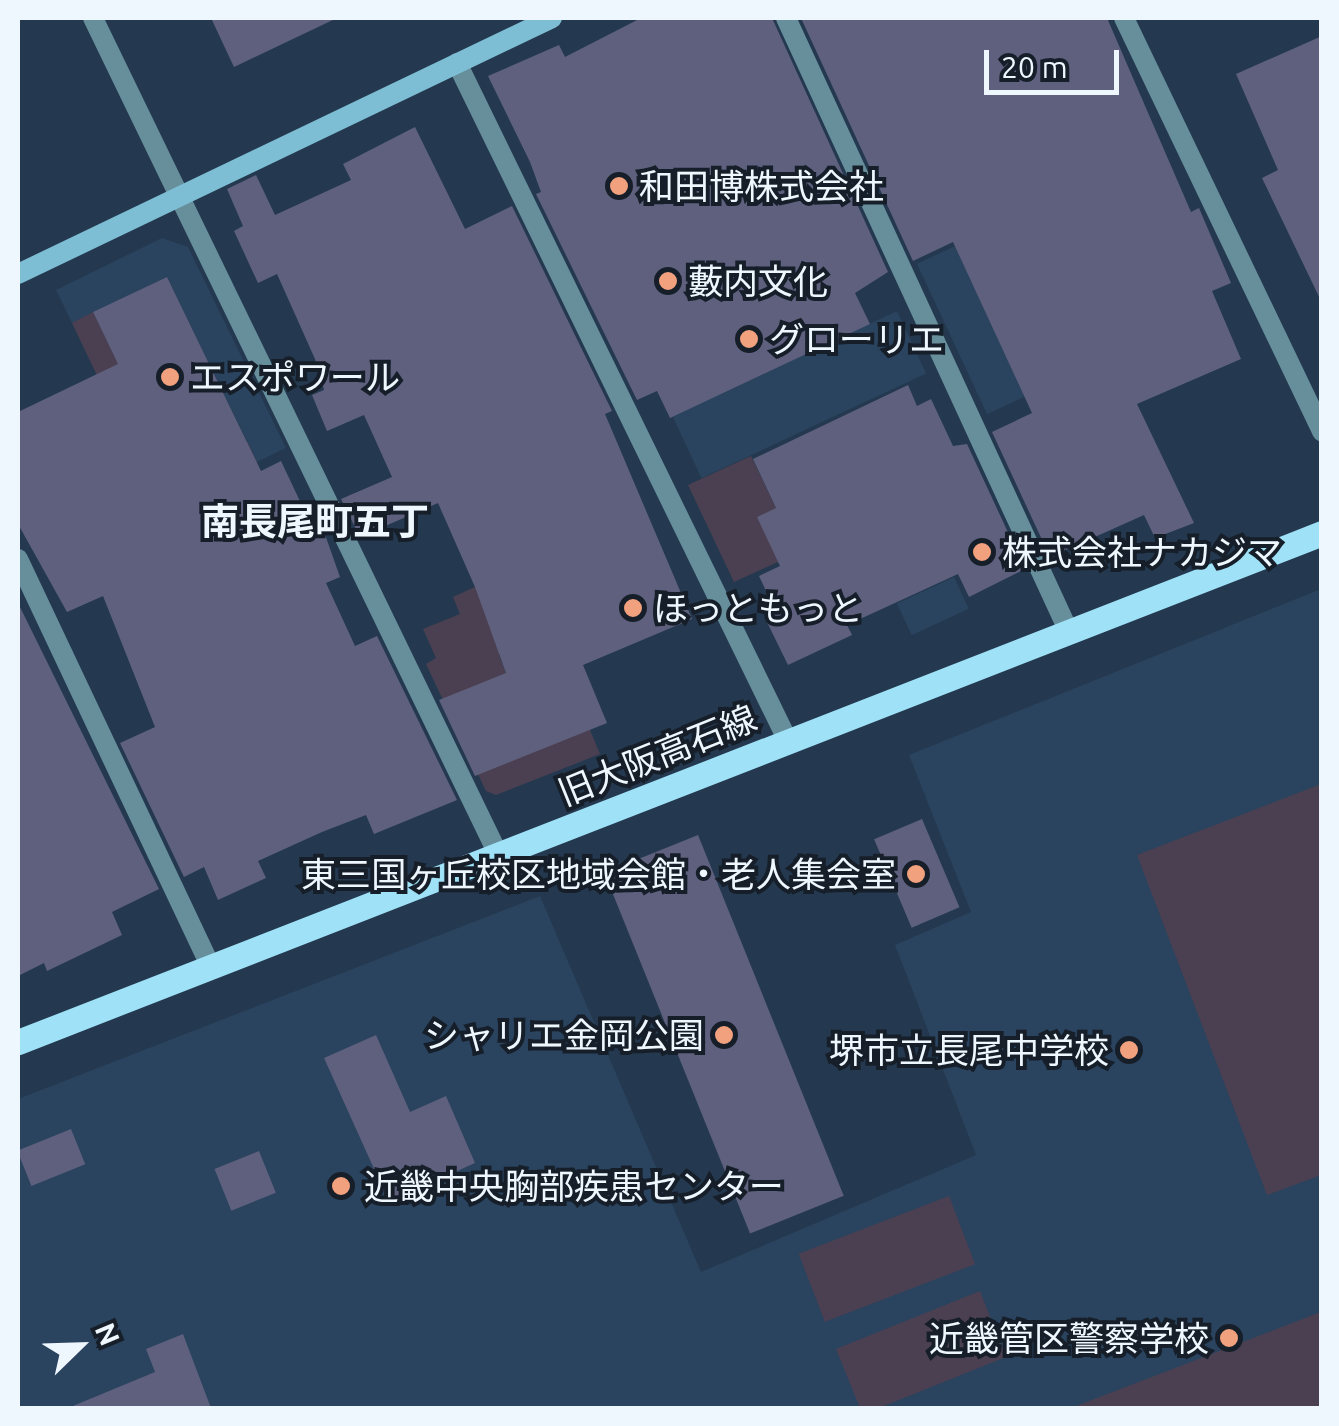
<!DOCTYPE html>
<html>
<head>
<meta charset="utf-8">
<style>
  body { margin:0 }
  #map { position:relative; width:1339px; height:1426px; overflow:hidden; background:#24394f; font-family:Ubuntu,"Noto Sans JP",sans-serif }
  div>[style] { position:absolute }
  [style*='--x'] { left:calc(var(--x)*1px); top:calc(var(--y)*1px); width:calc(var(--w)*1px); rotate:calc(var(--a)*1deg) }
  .built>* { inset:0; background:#2a435e; transform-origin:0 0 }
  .green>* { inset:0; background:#4b4052; transform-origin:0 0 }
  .building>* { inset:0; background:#5e607e; transform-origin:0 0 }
  .street>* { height:20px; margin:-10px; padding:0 10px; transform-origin:10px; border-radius:10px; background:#668e9b }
  .secondary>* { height:20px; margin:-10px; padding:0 10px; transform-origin:10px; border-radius:10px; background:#7dbed4 }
  .primary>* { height:25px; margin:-12.5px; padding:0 12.5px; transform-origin:12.5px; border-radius:12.5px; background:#9fe1f7 }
  .dots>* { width:28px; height:28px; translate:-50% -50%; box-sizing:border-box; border:5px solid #161f29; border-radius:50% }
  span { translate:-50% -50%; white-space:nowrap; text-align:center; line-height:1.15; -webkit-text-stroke:8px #161f29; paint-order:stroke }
  .poi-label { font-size:35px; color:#eef6fe }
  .left { translate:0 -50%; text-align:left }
  .right { translate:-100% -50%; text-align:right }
  .street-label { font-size:35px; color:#eef6fe }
  .neighbourhood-label { font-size:38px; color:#eef6fe; font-weight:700 }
  .frame { position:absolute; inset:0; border:20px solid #eef6fe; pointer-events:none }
  .north { position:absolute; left:30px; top:1296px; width:100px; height:100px; -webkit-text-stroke:8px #161f29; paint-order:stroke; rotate:67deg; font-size:28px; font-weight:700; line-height:40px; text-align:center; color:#eef6fe }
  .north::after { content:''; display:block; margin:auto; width:35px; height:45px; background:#eef6fe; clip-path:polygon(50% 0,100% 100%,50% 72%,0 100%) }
  .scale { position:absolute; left:984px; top:50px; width:135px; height:45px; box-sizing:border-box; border:5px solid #eef6fe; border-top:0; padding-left:12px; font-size:30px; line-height:35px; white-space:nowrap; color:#eef6fe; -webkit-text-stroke:8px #161f29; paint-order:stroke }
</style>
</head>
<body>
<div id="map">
  <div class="built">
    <div style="clip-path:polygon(162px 238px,188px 247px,286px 448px,257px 462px,167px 277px,72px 323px,56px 290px)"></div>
    <div style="left:955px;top:246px;width:166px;height:42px;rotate:65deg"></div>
    <div style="left:897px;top:311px;width:69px;height:248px;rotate:65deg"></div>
    <div style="left:954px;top:577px;width:35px;height:63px;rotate:65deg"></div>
    <div style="clip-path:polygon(1321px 589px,1321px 1408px,18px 1408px,18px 1099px,540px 896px,701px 1272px,976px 1155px,895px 945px,971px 912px,909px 755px)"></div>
  </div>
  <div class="green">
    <div style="clip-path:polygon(93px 312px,173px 476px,247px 441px,257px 462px,160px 508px,72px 323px)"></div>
    <div style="clip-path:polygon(751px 456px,776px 508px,778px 562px,734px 582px,688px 485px)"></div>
    <div style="clip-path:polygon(499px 576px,499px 655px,506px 673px,590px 730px,600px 754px,496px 795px,486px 791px,426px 664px,436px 658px,423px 629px,460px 614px,453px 597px)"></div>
    <div style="clip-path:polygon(1321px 784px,1321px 1175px,1267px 1195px,1137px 855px)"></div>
    <div style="left:949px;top:1196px;width:73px;height:161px;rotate:69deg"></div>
    <div style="clip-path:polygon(980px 1291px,1006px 1357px,879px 1408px,860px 1408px,836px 1349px)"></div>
    <div style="clip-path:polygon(1321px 1312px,1321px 1408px,1071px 1408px)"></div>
  </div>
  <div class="building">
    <div style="clip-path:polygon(211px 18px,337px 18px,234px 67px)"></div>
    <div style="clip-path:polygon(641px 18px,772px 18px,888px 272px,855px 293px,870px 324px,670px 418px,657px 391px,637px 400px,536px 194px,541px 192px,530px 162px,488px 76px,559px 45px,565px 57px)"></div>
    <div style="clip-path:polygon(801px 18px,1107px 18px,1191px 212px,1199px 208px,1231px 283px,1212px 291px,1241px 359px,1137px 404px,1194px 523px,1155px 538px,1144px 515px,1050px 557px,992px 432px,1032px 413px,953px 242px,913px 261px)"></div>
    <div style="clip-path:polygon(1322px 36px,1322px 303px,1262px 178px,1278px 170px,1236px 74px)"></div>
    <div style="clip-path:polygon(415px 127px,465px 229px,512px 206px,612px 411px,605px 414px,692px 619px,583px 665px,607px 723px,475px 776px,439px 700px,506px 673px,475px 587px,438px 503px,360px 537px,341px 499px,392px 477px,364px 415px,327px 431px,312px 395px,324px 390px,315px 359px,277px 274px,258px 283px,234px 231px,243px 226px,227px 189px,256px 175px,275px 215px,351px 180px,343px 164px)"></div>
    <div style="clip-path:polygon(167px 277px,261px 471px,281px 461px,306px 514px,316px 509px,340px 577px,326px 583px,355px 646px,377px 636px,457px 800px,374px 834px,366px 815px,322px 832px,258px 861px,266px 878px,218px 900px,204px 867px,184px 877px,120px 743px,155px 727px,103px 596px,67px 612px,18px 524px,18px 412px,118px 364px,93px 312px)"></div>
    <div style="clip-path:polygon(908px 385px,917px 406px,931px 399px,953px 446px,967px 444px,1025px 569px,969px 597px,958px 574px,847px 625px,852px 635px,788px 665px,765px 618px,776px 612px,759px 576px,780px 566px,757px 517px,776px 508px,753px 459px)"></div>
    <div style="clip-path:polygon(18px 603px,159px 889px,112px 912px,122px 935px,47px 971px,44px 963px,18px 976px)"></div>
    <div style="left:922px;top:819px;width:96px;height:52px;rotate:67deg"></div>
    <div style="left:698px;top:835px;width:389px;height:101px;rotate:68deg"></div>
    <div style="clip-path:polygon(376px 1035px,410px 1112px,446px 1096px,475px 1163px,389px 1202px,324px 1058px)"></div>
    <div style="left:71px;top:1129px;width:38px;height:58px;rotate:68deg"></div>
    <div style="left:259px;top:1151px;width:45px;height:48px;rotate:68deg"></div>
    <div style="clip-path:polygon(183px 1334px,211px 1408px,68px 1408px,155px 1372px,146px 1349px)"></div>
  </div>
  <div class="street">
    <div style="--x:93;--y:18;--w:931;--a:64.15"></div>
    <div style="--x:786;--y:18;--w:674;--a:65.26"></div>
    <div style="--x:1124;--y:18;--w:459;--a:64.4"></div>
    <div style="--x:457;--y:63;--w:754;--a:63.98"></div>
    <div style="--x:18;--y:559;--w:451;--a:64.7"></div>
  </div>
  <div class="secondary">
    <div style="--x:18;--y:274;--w:592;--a:-25.61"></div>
  </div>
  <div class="primary">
    <div style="--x:18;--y:1042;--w:1400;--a:-21.32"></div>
  </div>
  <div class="dots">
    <div style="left:619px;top:186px;background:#f1a17d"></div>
    <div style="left:668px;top:281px;background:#f1a17d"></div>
    <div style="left:749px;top:339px;background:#f1a17d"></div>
    <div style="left:170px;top:377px;background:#f1a17d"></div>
    <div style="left:982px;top:552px;background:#f1a17d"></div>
    <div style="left:633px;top:608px;background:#f1a17d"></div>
    <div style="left:916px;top:874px;background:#f1a17d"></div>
    <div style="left:724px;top:1035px;background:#f1a17d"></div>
    <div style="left:1129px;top:1050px;background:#f1a17d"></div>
    <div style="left:341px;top:1186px;background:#f1a17d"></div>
    <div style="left:1229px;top:1338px;background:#f1a17d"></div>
  </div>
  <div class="poi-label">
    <span class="left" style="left:639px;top:186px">和田博株式会社</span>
    <span class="left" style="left:688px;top:281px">藪内文化</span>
    <span class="left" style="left:769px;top:339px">グローリエ</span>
    <span class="left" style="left:190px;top:377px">エスポワール</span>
    <span class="left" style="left:1002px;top:552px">株式会社ナカジマ</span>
    <span class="left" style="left:653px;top:608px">ほっともっと</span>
    <span class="right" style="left:896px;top:874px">東三国ヶ丘校区地域会館・老人集会室</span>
    <span class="right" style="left:704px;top:1035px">シャリエ金岡公園</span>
    <span class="right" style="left:1109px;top:1050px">堺市立長尾中学校</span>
    <span class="left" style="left:364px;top:1186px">近畿中央胸部疾患センター</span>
    <span class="right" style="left:1209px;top:1338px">近畿管区警察学校</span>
  </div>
  <div class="street-label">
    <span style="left:657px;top:755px;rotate:-22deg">旧大阪高石線</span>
  </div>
  <div class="neighbourhood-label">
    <span style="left:315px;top:522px">南長尾町五丁</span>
  </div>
  <div class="frame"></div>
  <div class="north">N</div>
  <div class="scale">20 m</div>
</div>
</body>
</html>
